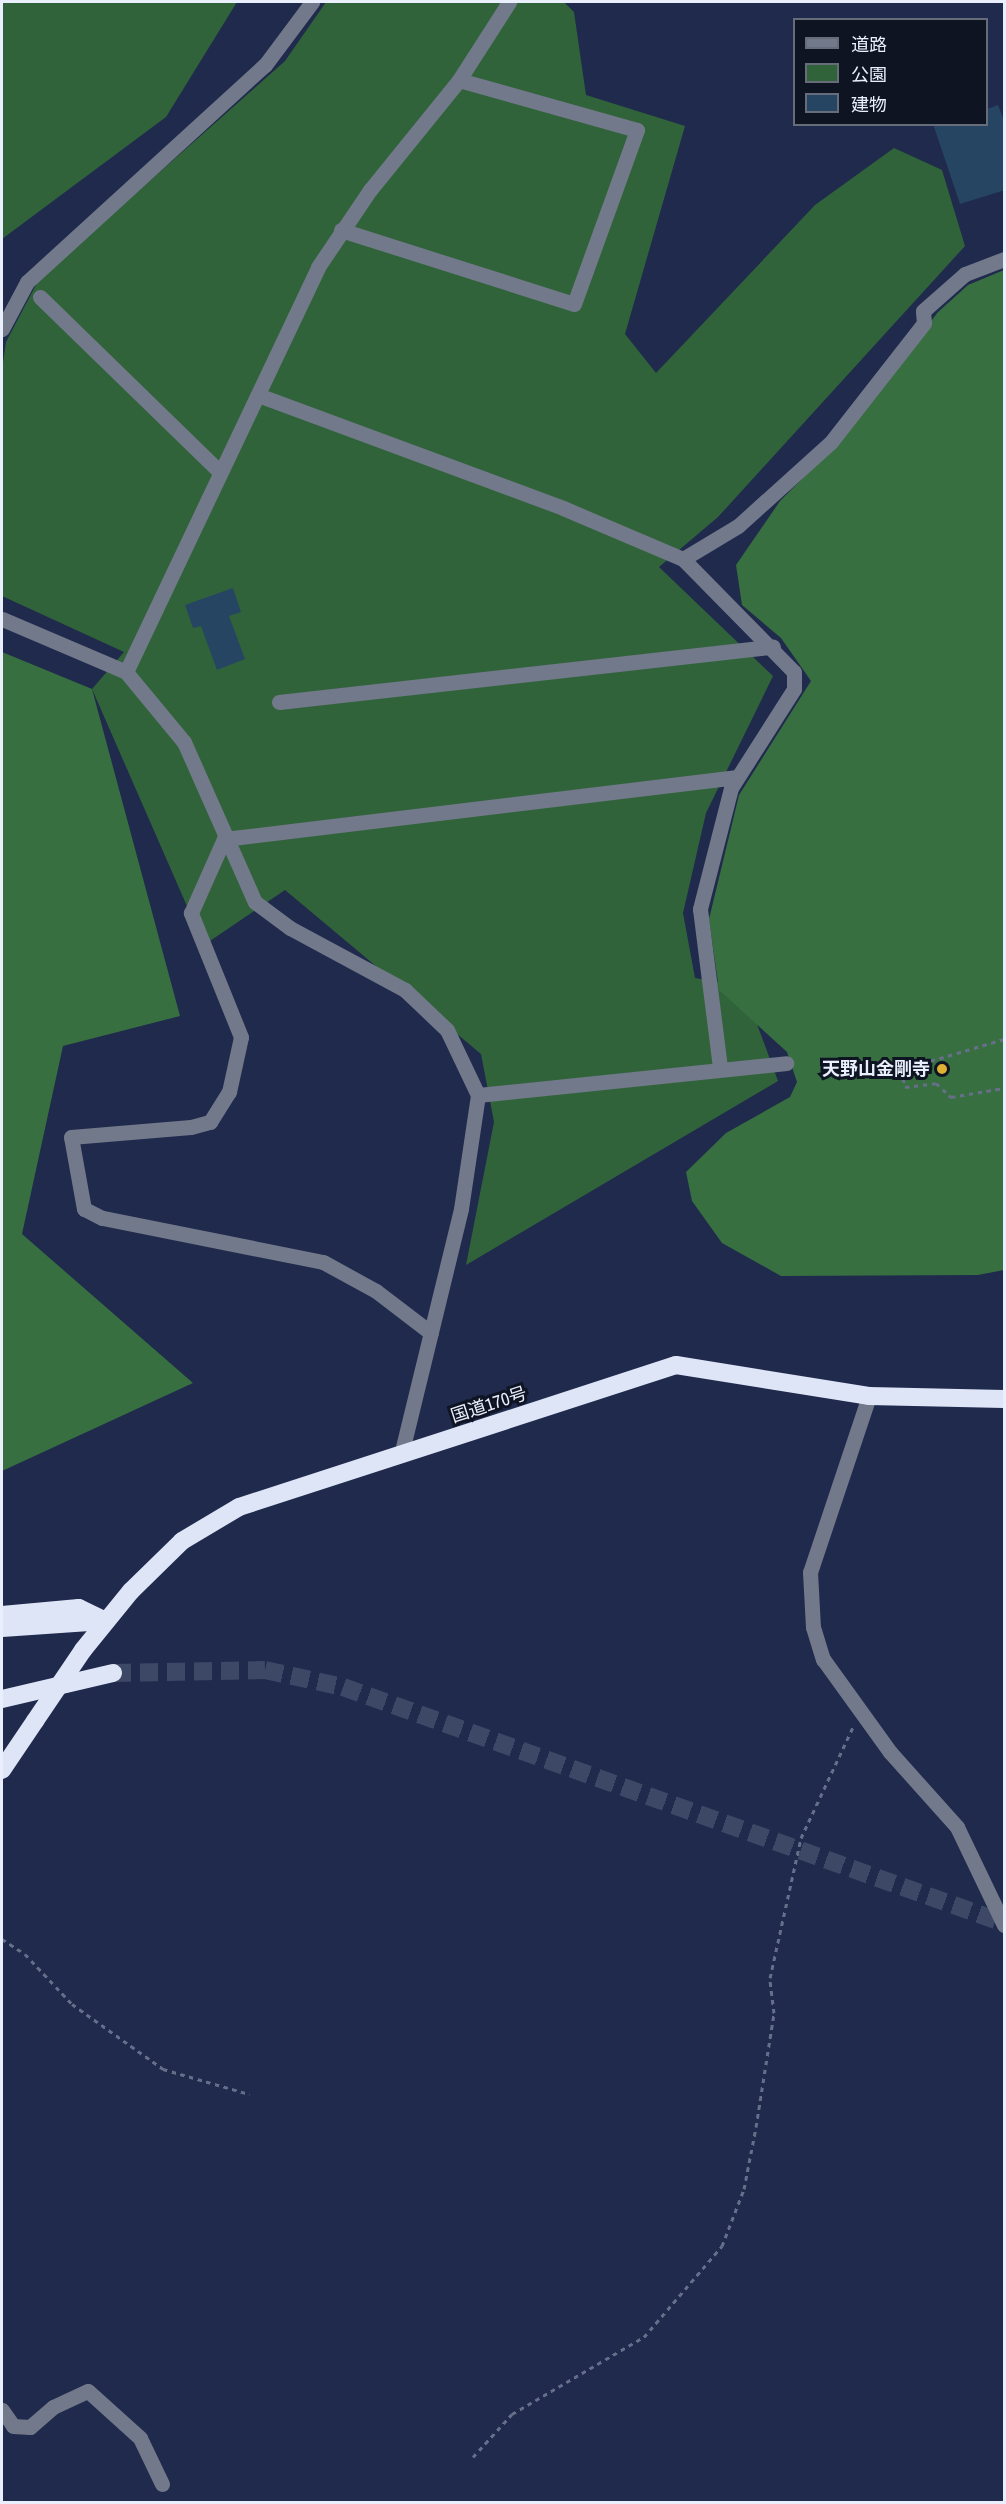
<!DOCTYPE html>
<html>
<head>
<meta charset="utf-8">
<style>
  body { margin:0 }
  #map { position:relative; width:1006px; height:2504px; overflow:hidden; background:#1f2a4c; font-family:"Archivo Narrow","Noto Sans JP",sans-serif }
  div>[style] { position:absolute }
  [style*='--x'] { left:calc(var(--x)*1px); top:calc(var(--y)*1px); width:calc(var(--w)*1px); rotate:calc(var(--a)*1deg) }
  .green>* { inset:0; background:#31633a }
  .forest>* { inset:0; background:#376f40 }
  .building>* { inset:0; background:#254563 }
  .highway-tunnel>* { height:18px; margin-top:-9px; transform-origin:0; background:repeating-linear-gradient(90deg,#3d4867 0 18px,transparent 0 27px) }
  .path>* { height:3px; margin-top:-1.5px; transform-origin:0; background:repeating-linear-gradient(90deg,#666f8a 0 4.5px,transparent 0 9px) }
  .minor>* { height:15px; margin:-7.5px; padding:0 7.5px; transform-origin:7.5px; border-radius:7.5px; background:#72798b }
  .highway>* { height:18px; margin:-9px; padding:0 9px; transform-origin:9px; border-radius:9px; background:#dee5f7 }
  .highway-bridge>* { height:18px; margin:-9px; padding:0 9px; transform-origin:9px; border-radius:9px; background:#dee5f7 }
  .dots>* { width:16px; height:16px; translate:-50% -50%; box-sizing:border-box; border:3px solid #0f1423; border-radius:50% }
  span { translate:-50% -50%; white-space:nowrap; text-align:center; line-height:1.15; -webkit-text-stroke:6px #0f1423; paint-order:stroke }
  .poi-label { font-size:18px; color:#eaeffd; font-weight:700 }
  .right { translate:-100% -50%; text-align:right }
  .street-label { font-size:18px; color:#eaeffd }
  .frame { position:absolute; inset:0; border:3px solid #eaeffd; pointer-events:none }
  .legend { position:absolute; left:793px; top:18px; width:195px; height:108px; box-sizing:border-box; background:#0f1423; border:2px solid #676c7a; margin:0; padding:8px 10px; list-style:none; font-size:18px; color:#eaeffd }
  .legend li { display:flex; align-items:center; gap:12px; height:30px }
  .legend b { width:30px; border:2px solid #676c7a }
</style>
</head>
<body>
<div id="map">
  <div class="green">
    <div style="clip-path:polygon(2px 2px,237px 2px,166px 117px,2px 239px)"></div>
    <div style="clip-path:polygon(326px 2px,564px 2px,574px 12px,586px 95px,685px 126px,625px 334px,656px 373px,815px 205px,894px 148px,942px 170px,965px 246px,718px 517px,659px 567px,773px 676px,706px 813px,683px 913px,695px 978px,743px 986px,778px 1081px,466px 1265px,494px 1122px,481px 1054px,285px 890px,204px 945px,92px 689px,124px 652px,2px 596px,2px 369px,6px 342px,39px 279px,285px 61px)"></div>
  </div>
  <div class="forest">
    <div style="clip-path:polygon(1004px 270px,1004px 1270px,978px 1275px,781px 1276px,722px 1243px,692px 1201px,686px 1172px,726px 1133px,790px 1097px,797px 1082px,787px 1052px,719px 990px,709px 919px,739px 795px,811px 681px,781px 638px,742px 605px,736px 565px,780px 501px,837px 444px,938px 312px,968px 285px)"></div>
    <div style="clip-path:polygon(2px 652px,92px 689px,180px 1016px,63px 1046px,22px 1234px,193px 1383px,2px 1471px)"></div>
  </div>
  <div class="building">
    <div style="clip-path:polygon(998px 105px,1005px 123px,1005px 190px,960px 204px,933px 124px,987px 124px,987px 109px)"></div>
    <div style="clip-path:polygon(233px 588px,241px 612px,229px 616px,245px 659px,217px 670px,201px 626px,193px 628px,185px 605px)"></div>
  </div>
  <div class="highway-tunnel">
    <div style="--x:113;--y:1673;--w:152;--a:-1.1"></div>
    <div style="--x:265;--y:1670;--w:80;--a:12.3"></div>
    <div style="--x:343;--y:1687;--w:702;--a:19.65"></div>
  </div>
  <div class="path">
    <div style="--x:1004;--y:1039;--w:77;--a:163.4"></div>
    <div style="--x:930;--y:1061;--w:32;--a:148"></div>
    <div style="--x:903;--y:1078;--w:9;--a:77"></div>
    <div style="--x:905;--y:1087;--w:31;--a:-7"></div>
    <div style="--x:936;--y:1083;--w:21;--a:43"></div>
    <div style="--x:951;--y:1097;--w:54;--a:-9.6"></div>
    <div style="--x:2;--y:1939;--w:27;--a:33"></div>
    <div style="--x:25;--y:1954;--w:69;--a:46.8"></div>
    <div style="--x:72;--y:2004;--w:112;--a:35.5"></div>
    <div style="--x:163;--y:2069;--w:90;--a:16.2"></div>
    <div style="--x:473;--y:2457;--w:58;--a:-47.8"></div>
    <div style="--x:512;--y:2414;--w:153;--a:-30.3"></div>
    <div style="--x:644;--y:2337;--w:120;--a:-49.4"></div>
    <div style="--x:722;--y:2246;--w:61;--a:-68.9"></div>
    <div style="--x:744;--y:2189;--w:63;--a:-79"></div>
    <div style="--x:756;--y:2127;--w:115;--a:-81"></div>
    <div style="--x:774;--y:2013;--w:35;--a:-97"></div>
    <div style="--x:770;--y:1978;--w:143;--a:-77.5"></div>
    <div style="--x:801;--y:1838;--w:123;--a:-64.9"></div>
  </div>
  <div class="minor">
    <div style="--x:341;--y:230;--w:244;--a:17.6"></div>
    <div style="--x:574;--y:304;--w:185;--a:-70.1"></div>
    <div style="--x:637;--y:130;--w:185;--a:-164.3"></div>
    <div style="--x:40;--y:297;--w:250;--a:44.2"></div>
    <div style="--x:2;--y:329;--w:53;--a:-62"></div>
    <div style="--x:27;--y:282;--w:322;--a:-42.4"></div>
    <div style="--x:265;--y:65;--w:79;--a:-53.3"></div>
    <div style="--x:258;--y:395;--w:325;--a:20.3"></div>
    <div style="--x:563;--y:508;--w:130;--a:23"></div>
    <div style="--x:683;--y:559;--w:158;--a:45.5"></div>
    <div style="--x:794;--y:672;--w:17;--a:90"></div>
    <div style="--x:794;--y:689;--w:117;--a:122.5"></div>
    <div style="--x:731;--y:788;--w:125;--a:104.4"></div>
    <div style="--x:700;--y:909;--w:160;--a:82.8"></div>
    <div style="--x:683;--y:559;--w:64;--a:-31"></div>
    <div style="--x:738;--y:526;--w:125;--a:-42.1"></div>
    <div style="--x:831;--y:442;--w:151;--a:-52"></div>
    <div style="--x:924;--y:323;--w:12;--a:-95"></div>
    <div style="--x:923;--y:311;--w:56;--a:-41.4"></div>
    <div style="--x:965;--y:274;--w:42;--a:-21"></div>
    <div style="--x:2;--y:619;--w:135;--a:23.1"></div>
    <div style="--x:126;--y:672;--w:91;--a:50.4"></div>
    <div style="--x:184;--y:742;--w:175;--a:66.1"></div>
    <div style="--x:255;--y:902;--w:44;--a:36.6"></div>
    <div style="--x:290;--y:928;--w:131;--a:28.3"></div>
    <div style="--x:405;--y:990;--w:58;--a:43.6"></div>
    <div style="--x:447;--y:1030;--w:72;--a:64.5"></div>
    <div style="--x:478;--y:1095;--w:115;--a:98.5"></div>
    <div style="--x:461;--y:1209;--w:253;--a:103.7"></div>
    <div style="--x:126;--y:672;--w:448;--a:-64.6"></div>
    <div style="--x:318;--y:267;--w:93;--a:-56"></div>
    <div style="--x:370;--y:190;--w:141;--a:-51"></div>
    <div style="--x:459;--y:80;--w:93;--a:-57.3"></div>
    <div style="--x:279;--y:702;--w:497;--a:-6.4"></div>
    <div style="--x:478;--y:1095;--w:310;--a:-5.9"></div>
    <div style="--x:431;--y:1333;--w:69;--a:-142.6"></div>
    <div style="--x:376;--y:1291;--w:60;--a:-151.3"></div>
    <div style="--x:323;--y:1262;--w:225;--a:-168.7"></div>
    <div style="--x:102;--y:1218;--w:20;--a:-153"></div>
    <div style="--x:84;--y:1209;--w:73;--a:-100.2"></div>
    <div style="--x:71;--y:1137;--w:120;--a:-4.8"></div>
    <div style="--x:191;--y:1127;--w:20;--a:-15"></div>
    <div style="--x:210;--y:1122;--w:36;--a:-58"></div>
    <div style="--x:229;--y:1092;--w:56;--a:-77.7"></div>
    <div style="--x:241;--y:1037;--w:134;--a:-112"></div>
    <div style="--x:191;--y:913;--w:81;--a:-66"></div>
    <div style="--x:224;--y:839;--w:517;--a:-6.89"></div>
    <div style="--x:869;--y:1396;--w:186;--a:108.5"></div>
    <div style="--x:810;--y:1572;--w:55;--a:86.9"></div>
    <div style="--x:813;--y:1627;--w:34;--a:73"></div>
    <div style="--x:823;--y:1659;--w:115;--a:54.2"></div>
    <div style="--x:890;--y:1752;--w:101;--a:48.2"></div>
    <div style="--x:957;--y:1827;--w:109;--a:64.4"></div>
    <div style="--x:2;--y:2410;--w:19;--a:55"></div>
    <div style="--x:13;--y:2426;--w:17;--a:3"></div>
    <div style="--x:30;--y:2427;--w:30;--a:-41"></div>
    <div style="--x:53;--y:2407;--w:38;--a:-25"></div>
    <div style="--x:88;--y:2391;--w:70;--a:42.1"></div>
    <div style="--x:140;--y:2438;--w:51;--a:64.4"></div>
  </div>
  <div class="highway">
    <div style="--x:2;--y:1615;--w:77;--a:-5.2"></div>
    <div style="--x:79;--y:1608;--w:30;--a:26"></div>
    <div style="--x:2;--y:1628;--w:102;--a:-3.9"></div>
    <div style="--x:83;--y:1650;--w:76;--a:-50.9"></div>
    <div style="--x:131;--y:1591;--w:71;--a:-44.4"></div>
    <div style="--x:182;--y:1541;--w:66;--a:-30.8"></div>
    <div style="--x:239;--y:1507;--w:459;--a:-18"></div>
    <div style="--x:676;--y:1365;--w:195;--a:9.1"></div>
    <div style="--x:869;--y:1396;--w:135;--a:1.3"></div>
    <div style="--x:2;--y:1699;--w:114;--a:-13.2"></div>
    <div style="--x:2;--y:1770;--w:59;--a:-56"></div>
  </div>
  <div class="highway-bridge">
    <div style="--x:35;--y:1721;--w:86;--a:-55.9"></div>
  </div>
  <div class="dots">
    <div style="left:942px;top:1069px;background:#deb133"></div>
  </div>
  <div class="poi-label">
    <span class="right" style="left:930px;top:1069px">天野山金剛寺</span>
  </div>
  <div class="street-label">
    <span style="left:489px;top:1405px;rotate:-18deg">国道170号</span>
  </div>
  <div class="frame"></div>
  <ul class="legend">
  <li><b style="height:8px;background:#72798b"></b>道路</li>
  <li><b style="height:16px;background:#31633a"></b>公園</li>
  <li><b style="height:16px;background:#254563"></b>建物</li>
  </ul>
</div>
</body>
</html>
